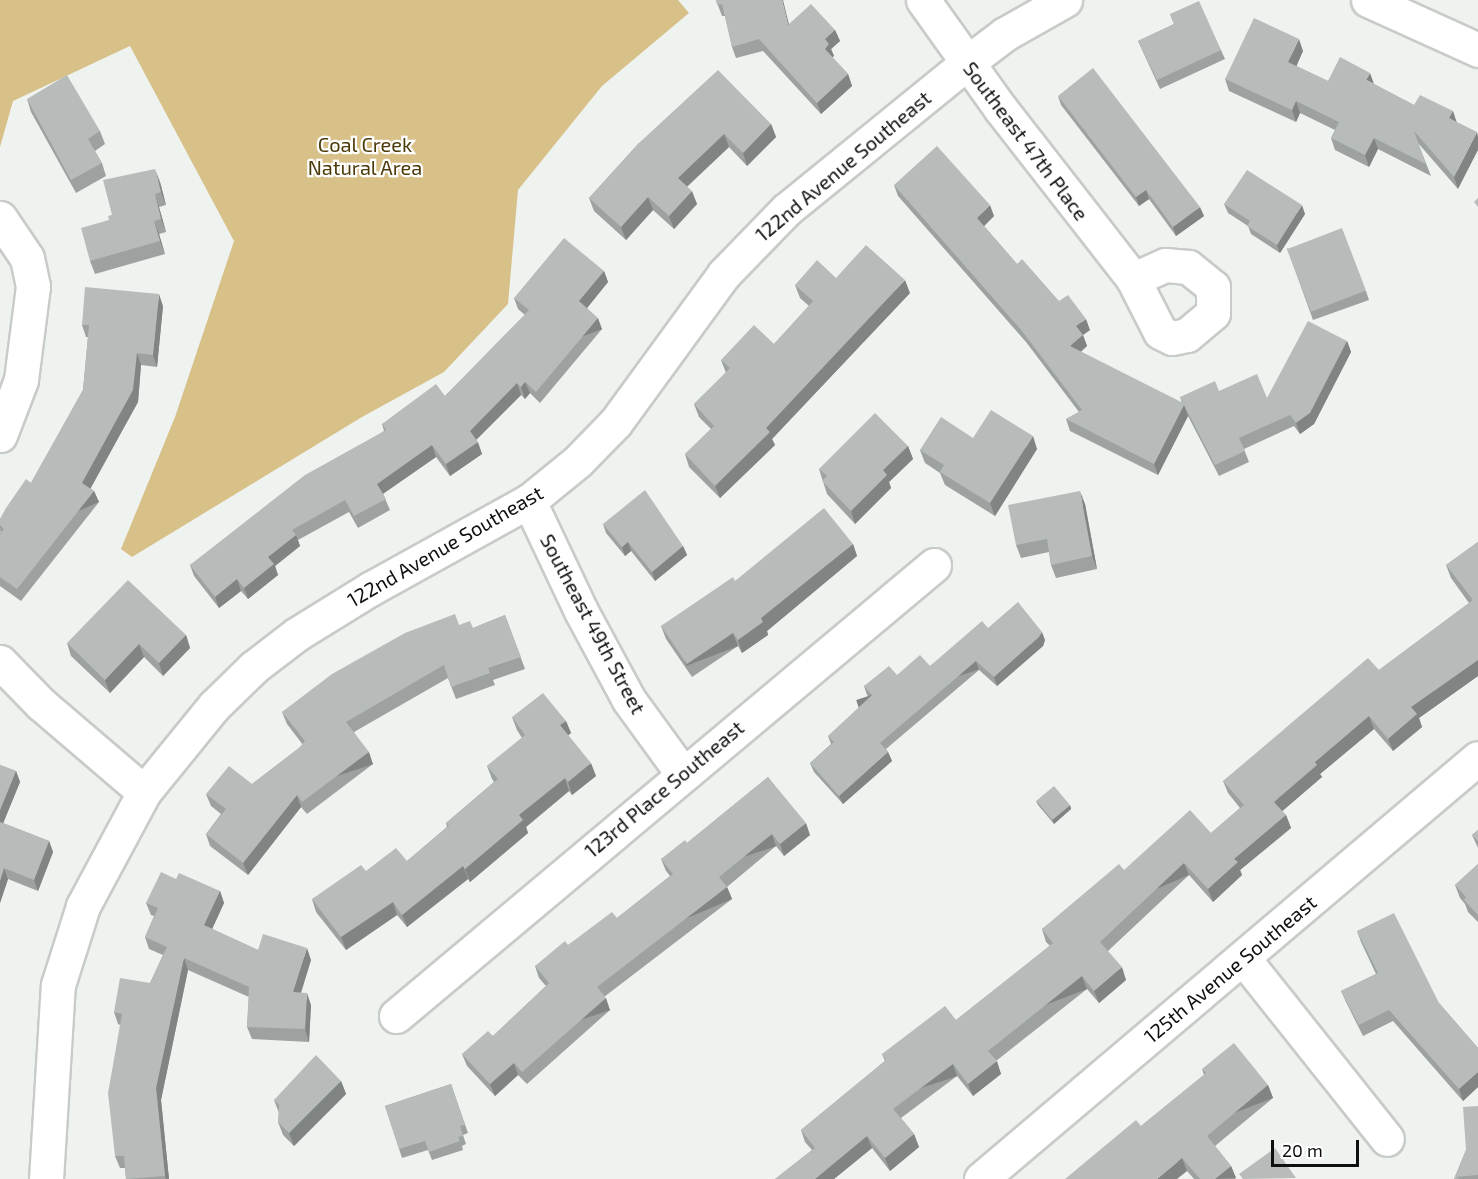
<!DOCTYPE html>
<html>
<head>
<meta charset="utf-8">
<style>
  body { margin:0 }
  #map { position:relative; width:1478px; height:1179px; overflow:hidden; background:#eff3ef; font-family:"Exo 2",sans-serif }
  div>[style] { position:absolute }
  [style*='--x'] { left:calc(var(--x)*1px); top:calc(var(--y)*1px); width:calc(var(--w)*1px); rotate:calc(var(--a)*1deg) }
  .green>* { inset:0; background:#d8c089 }
  .roads { filter:drop-shadow(2px 0 #c8cbc7) drop-shadow(-2px 0 #c8cbc7) drop-shadow(0 2px #c8cbc7) drop-shadow(0 -2px #c8cbc7) }
  .minor>* { height:33px; margin:-16.5px; padding:0 16.5px; transform-origin:16.5px; border-radius:16.5px; background:#fff }
  .wall>* { inset:0; background:#9da2a0 }
  .shaded-wall>* { inset:0; background:#808482; transform-origin:0 0 }
  .building>* { inset:0; background:#b7bcba; transform-origin:0 0 }
  span { translate:-50% -50%; white-space:nowrap; text-align:center; line-height:1.15; -webkit-text-stroke:4.5px #fff; paint-order:stroke }
  .street-label { font-size:20px; color:#0e0f0e }
  .park-label { font-size:20px; color:#4c3a09 }
  .scale { position:absolute; left:1271px; top:1140px; width:88px; height:27px; box-sizing:border-box; border:3px solid #0e0f0e; border-top:0; padding-left:8px; font-size:18px; line-height:21px; white-space:nowrap; color:#0e0f0e; -webkit-text-stroke:4px #fff; paint-order:stroke }
</style>
</head>
<body>
<div id="map">
  <div class="green">
    <div style="clip-path:polygon(0 0,678px 0,689px 13px,602px 86px,518px 190px,508px 304px,444px 372px,362px 417px,132px 557px,121px 549px,175px 417px,234px 241px,130px 46px,13px 101px,0 147px)"></div>
  </div>
  <div class="roads">
    <div class="minor">
      <div style="--x:923;--y:0;--w:133;--a:54.5"></div>
      <div style="--x:1000;--y:108;--w:217;--a:52.1"></div>
      <div style="--x:1133;--y:279;--w:59;--a:63"></div>
      <div style="--x:1160;--y:332;--w:13;--a:27"></div>
      <div style="--x:1172;--y:338;--w:15;--a:-11"></div>
      <div style="--x:1187;--y:335;--w:34;--a:-40"></div>
      <div style="--x:1213;--y:313;--w:26;--a:-90"></div>
      <div style="--x:1213;--y:287;--w:32;--a:-141"></div>
      <div style="--x:1188;--y:267;--w:23;--a:-175"></div>
      <div style="--x:1165;--y:265;--w:35;--a:156"></div>
      <div style="--x:1368;--y:0;--w:121;--a:24.4"></div>
      <div style="--x:0;--y:218;--w:48;--a:56"></div>
      <div style="--x:27;--y:258;--w:29;--a:78"></div>
      <div style="--x:33;--y:286;--w:95;--a:97.3"></div>
      <div style="--x:21;--y:380;--w:59;--a:110.9"></div>
      <div style="--x:529;--y:501;--w:122;--a:64.7"></div>
      <div style="--x:581;--y:611;--w:101;--a:61.7"></div>
      <div style="--x:629;--y:700;--w:90;--a:54"></div>
      <div style="--x:0;--y:662;--w:59;--a:45.7"></div>
      <div style="--x:41;--y:704;--w:135;--a:40.5"></div>
      <div style="--x:1243;--y:958;--w:231;--a:51.5"></div>
      <div style="--x:396;--y:1016;--w:702;--a:-39.97"></div>
      <div style="--x:46;--y:1179;--w:194;--a:-86.5"></div>
      <div style="--x:58;--y:985;--w:83;--a:-72.4"></div>
      <div style="--x:83;--y:906;--w:129;--a:-61.8"></div>
      <div style="--x:144;--y:792;--w:111;--a:-50.9"></div>
      <div style="--x:214;--y:706;--w:56;--a:-44.3"></div>
      <div style="--x:254;--y:667;--w:54;--a:-37.5"></div>
      <div style="--x:297;--y:634;--w:86;--a:-31.7"></div>
      <div style="--x:370;--y:589;--w:182;--a:-29"></div>
      <div style="--x:529;--y:501;--w:63;--a:-39.2"></div>
      <div style="--x:578;--y:461;--w:54;--a:-45.7"></div>
      <div style="--x:616;--y:422;--w:183;--a:-53.9"></div>
      <div style="--x:724;--y:274;--w:89;--a:-45.9"></div>
      <div style="--x:786;--y:210;--w:235;--a:-39.1"></div>
      <div style="--x:968;--y:62;--w:46;--a:-37.1"></div>
      <div style="--x:1005;--y:34;--w:69;--a:-29.5"></div>
      <div style="--x:981;--y:1179;--w:651;--a:-40.27"></div>
    </div>
  </div>
  <div class="wall">
    <div style="clip-path:polygon(716px 0,789px 24px,835px 30px,840px 41px,831px 49px,834px 56px,832px 57px,848px 74px,852px 86px,821px 114px,763px 51px,736px 58px,732px 47px,725px 16px,722px 16px)"></div>
    <div style="clip-path:polygon(1170px 14px,1221px 50px,1225px 59px,1160px 89px,1138px 41px,1174px 24px)"></div>
    <div style="clip-path:polygon(1303px 51px,1296px 66px,1328px 81px,1374px 84px,1414px 105px,1453px 111px,1458px 189px,1418px 143px,1431px 176px,1378px 149px,1369px 167px,1335px 150px,1331px 138px,1335px 130px,1300px 113px,1296px 122px,1229px 91px,1225px 79px)"></div>
    <div style="clip-path:polygon(1058px 96px,1204px 216px,1176px 236px,1149px 199px,1139px 206px,1061px 105px)"></div>
    <div style="clip-path:polygon(27px 99px,100px 131px,105px 144px,95px 151px,102px 163px,106px 176px,76px 193px,31px 112px)"></div>
    <div style="clip-path:polygon(771px 124px,776px 137px,747px 166px,729px 147px,687px 187px,697px 204px,674px 229px,653px 210px,626px 240px,594px 211px,589px 198px,639px 143px)"></div>
    <div style="clip-path:polygon(160px 182px,166px 205px,159px 207px,166px 232px,159px 234px,165px 254px,95px 274px,90px 261px,112px 215px)"></div>
    <div style="clip-path:polygon(894px 185px,994px 216px,984px 226px,1017px 264px,1090px 330px,1083px 335px,1087px 346px,1081px 352px,1182px 403px,1180px 397px,1219px 391px,1267px 398px,1347px 341px,1351px 352px,1314px 424px,1300px 434px,1294px 426px,1244px 449px,1249px 462px,1219px 476px,1188px 416px,1158px 475px,1070px 431px,1066px 419px,1079px 412px,1026px 342px,898px 196px)"></div>
    <div style="clip-path:polygon(1224px 204px,1305px 214px,1280px 253px,1251px 234px,1248px 226px,1228px 213px)"></div>
    <div style="clip-path:polygon(1287px 248px,1366px 291px,1369px 300px,1313px 320px)"></div>
    <div style="clip-path:polygon(604px 271px,608px 282px,587px 308px,602px 329px,540px 403px,530px 393px,525px 399px,521px 395px,476px 440px,482px 454px,450px 476px,436px 457px,383px 494px,390px 510px,358px 528px,349px 512px,298px 540px,300px 546px,275px 566px,278px 575px,248px 599px,241px 591px,219px 608px,194px 576px,190px 565px,384px 431px,382px 424px,445px 396px,525px 315px,518px 309px,514px 298px)"></div>
    <div style="clip-path:polygon(836px 278px,910px 293px,772px 439px,775px 445px,720px 498px,689px 467px,685px 454px,711px 429px,699px 417px,694px 404px,726px 373px,721px 360px,774px 344px,809px 306px,800px 298px,795px 285px)"></div>
    <div style="clip-path:polygon(163px 306px,157px 367px,141px 365px,138px 402px,90px 488px,94px 491px,99px 502px,21px 601px,0 586px,0 534px,1px 533px,0 530px,0 519px,31px 483px,83px 390px,88px 337px,86px 337px,82px 325px)"></div>
    <div style="clip-path:polygon(973px 438px,1037px 449px,995px 516px,945px 485px,940px 473px,925px 463px,920px 450px)"></div>
    <div style="clip-path:polygon(908px 446px,913px 459px,889px 482px,891px 488px,855px 524px,827px 494px,819px 469px)"></div>
    <div style="clip-path:polygon(1085px 504px,1097px 569px,1056px 578px,1051px 565px,1049px 552px,1021px 558px,1016px 545px)"></div>
    <div style="clip-path:polygon(603px 524px,683px 546px,687px 555px,655px 581px,631px 551px,625px 556px,606px 533px)"></div>
    <div style="clip-path:polygon(1478px 542px,1478px 676px,1419px 718px,1422px 727px,1393px 751px,1374px 729px,1320px 774px,1322px 777px,1282px 811px,1286px 815px,1291px 828px,1240px 870px,1242px 875px,1213px 902px,1189px 875px,1108px 951px,1126px 980px,1099px 1003px,1087px 989px,996px 1061px,1001px 1074px,973px 1096px,957px 1076px,901px 1118px,914px 1134px,919px 1147px,890px 1171px,872px 1148px,834px 1179px,775px 1179px,812px 1150px,805px 1142px,801px 1130px,885px 1061px,882px 1054px,956px 1020px,1050px 946px,1046px 942px,1042px 929px,1124px 870px,1211px 833px,1240px 808px,1228px 793px,1223px 781px,1379px 670px,1469px 603px,1451px 578px,1446px 565px)"></div>
    <div style="clip-path:polygon(853px 544px,857px 556px,767px 631px,768px 635px,742px 653px,738px 646px,692px 677px,666px 639px,661px 626px,735px 581px)"></div>
    <div style="clip-path:polygon(505px 615px,525px 669px,493px 680px,495px 685px,456px 699px,448px 678px,354px 732px,373px 764px,307px 814px,301px 807px,248px 875px,210px 846px,206px 834px,221px 814px,211px 806px,206px 794px,252px 784px,299px 748px,303px 745px,287px 724px,282px 712px,459px 625px,473px 628px)"></div>
    <div style="clip-path:polygon(988px 628px,1045px 640px,1043px 646px,997px 686px,979px 670px,886px 749px,888px 752px,892px 761px,843px 804px,814px 772px,810px 763px,831px 744px,828px 736px,870px 698px,867px 695px,864px 686px,897px 675px,930px 666px)"></div>
    <div style="clip-path:polygon(186px 635px,190px 648px,163px 676px,144px 657px,110px 693px,71px 656px,67px 643px)"></div>
    <div style="clip-path:polygon(512px 717px,566px 721px,571px 733px,568px 735px,596px 776px,572px 795px,569px 791px,526px 827px,528px 833px,470px 882px,468px 879px,407px 927px,397px 915px,346px 950px,316px 912px,312px 899px,366px 871px,407px 861px,447px 827px,446px 823px,494px 782px,492px 779px,487px 766px,522px 738px,517px 730px)"></div>
    <div style="clip-path:polygon(0 765px,16px 771px,20px 782px,3px 823px,49px 841px,53px 852px,38px 891px,8px 879px,0 903px)"></div>
    <div style="clip-path:polygon(768px 777px,810px 835px,784px 856px,776px 846px,727px 887px,732px 899px,604px 997px,610px 1010px,527px 1084px,518px 1075px,495px 1096px,467px 1066px,462px 1054px,493px 1036px,546px 986px,539px 978px,535px 966px,568px 945px,617px 918px,670px 876px,666px 871px,661px 859px,687px 843px)"></div>
    <div style="clip-path:polygon(1036px 801px,1070px 805px,1071px 809px,1054px 824px,1038px 805px)"></div>
    <div style="clip-path:polygon(1478px 830px,1478px 848px,1472px 835px)"></div>
    <div style="clip-path:polygon(1478px 864px,1478px 922px,1468px 912px,1465px 904px,1460px 898px,1455px 885px)"></div>
    <div style="clip-path:polygon(176px 879px,220px 891px,224px 903px,212px 929px,258px 950px,311px 960px,301px 993px,311px 1005px,309px 1042px,252px 1039px,247px 1027px,249px 997px,188px 970px,161px 1100px,169px 1179px,126px 1179px,125px 1168px,120px 1168px,115px 1156px,120px 1025px,118px 1024px,114px 1012px,150px 983px,163px 955px,149px 949px,145px 937px,154px 916px,151px 915px,146px 903px)"></div>
    <div style="clip-path:polygon(1357px 931px,1439px 1003px,1478px 1048px,1478px 1087px,1463px 1101px,1393px 1021px,1363px 1036px,1346px 1002px,1341px 991px,1376px 974px,1361px 942px)"></div>
    <div style="clip-path:polygon(1202px 1069px,1268px 1085px,1273px 1098px,1215px 1146px,1231px 1166px,1236px 1178px,1235px 1179px,1194px 1179px,1187px 1171px,1141px 1126px,1204px 1075px)"></div>
    <div style="clip-path:polygon(341px 1081px,346px 1094px,294px 1146px,283px 1135px,278px 1122px,279px 1113px,274px 1100px)"></div>
    <div style="clip-path:polygon(451px 1084px,468px 1133px,463px 1135px,466px 1144px,462px 1146px,463px 1150px,432px 1160px,428px 1150px,402px 1158px,385px 1106px)"></div>
    <div style="clip-path:polygon(1478px 1106px,1478px 1179px,1454px 1179px,1466px 1150px)"></div>
  </div>
  <div class="shaded-wall">
    <div style="clip-path:polygon(782px 0,783px 0,792px 37px,788px 25px)"></div>
    <div style="clip-path:polygon(835px 30px,840px 41px,831px 49px,834px 56px,829px 60px,825px 49px,825px 39px)"></div>
    <div style="clip-path:polygon(1299px 39px,1303px 51px,1293px 74px,1288px 62px)"></div>
    <div style="clip-path:polygon(1370px 73px,1374px 84px,1366px 80px)"></div>
    <div style="clip-path:polygon(848px 74px,852px 86px,821px 114px,817px 103px)"></div>
    <div style="clip-path:polygon(1296px 101px,1300px 113px,1296px 122px,1292px 110px)"></div>
    <div style="clip-path:polygon(1453px 111px,1457px 123px,1449px 118px)"></div>
    <div style="clip-path:polygon(771px 124px,776px 137px,747px 166px,743px 153px)"></div>
    <div style="clip-path:polygon(1477px 132px,1478px 137px,1478px 150px,1458px 189px,1454px 177px)"></div>
    <div style="clip-path:polygon(724px 134px,729px 147px,682px 191px,678px 178px)"></div>
    <div style="clip-path:polygon(1374px 138px,1378px 149px,1369px 167px,1365px 155px)"></div>
    <div style="clip-path:polygon(155px 169px,160px 182px,166px 205px,161px 192px)"></div>
    <div style="clip-path:polygon(1146px 190px,1149px 199px,1139px 206px,1136px 197px)"></div>
    <div style="clip-path:polygon(692px 191px,697px 204px,674px 229px,669px 216px)"></div>
    <div style="clip-path:polygon(155px 194px,159px 207px,166px 232px,161px 219px)"></div>
    <div style="clip-path:polygon(648px 197px,653px 210px,626px 240px,621px 227px)"></div>
    <div style="clip-path:polygon(990px 205px,994px 216px,981px 229px,977px 218px)"></div>
    <div style="clip-path:polygon(1302px 205px,1305px 214px,1280px 253px,1277px 245px)"></div>
    <div style="clip-path:polygon(1200px 207px,1204px 216px,1176px 236px,1173px 227px)"></div>
    <div style="clip-path:polygon(154px 221px,159px 234px,165px 254px,160px 241px)"></div>
    <div style="clip-path:polygon(604px 271px,608px 282px,583px 313px,579px 301px)"></div>
    <div style="clip-path:polygon(905px 280px,910px 293px,772px 439px,775px 445px,720px 498px,715px 486px,766px 428px)"></div>
    <div style="clip-path:polygon(159px 294px,163px 306px,157px 367px,153px 355px)"></div>
    <div style="left:598px;top:318px;width:12px;height:97px;rotate:70deg"></div>
    <div style="clip-path:polygon(1086px 319px,1090px 330px,1083px 335px,1087px 346px,1074px 357px,1070px 346px,1076px 326px)"></div>
    <div style="clip-path:polygon(1347px 341px,1351px 352px,1314px 424px,1300px 434px,1296px 423px)"></div>
    <div style="clip-path:polygon(137px 353px,141px 365px,138px 402px,87px 495px,82px 483px)"></div>
    <div style="clip-path:polygon(525px 382px,530px 393px,525px 399px,521px 387px)"></div>
    <div style="clip-path:polygon(517px 383px,521px 395px,474px 442px,470px 431px)"></div>
    <div style="clip-path:polygon(1184px 405px,1188px 416px,1158px 475px,1154px 464px)"></div>
    <div style="clip-path:polygon(1033px 436px,1037px 449px,995px 516px,990px 503px)"></div>
    <div style="clip-path:polygon(478px 442px,482px 454px,450px 476px,446px 464px)"></div>
    <div style="clip-path:polygon(432px 445px,436px 457px,381px 495px,377px 484px)"></div>
    <div style="clip-path:polygon(908px 446px,913px 459px,889px 482px,891px 488px,855px 524px,851px 511px,883px 470px)"></div>
    <div style="left:94px;top:491px;width:12px;height:125px;rotate:66deg"></div>
    <div style="clip-path:polygon(1080px 491px,1085px 504px,1097px 569px,1092px 556px)"></div>
    <div style="clip-path:polygon(296px 535px,300px 546px,275px 566px,278px 575px,248px 599px,244px 588px,268px 557px)"></div>
    <div style="clip-path:polygon(628px 542px,631px 551px,625px 556px,622px 547px)"></div>
    <div style="clip-path:polygon(853px 544px,857px 556px,767px 631px,768px 635px,742px 653px,738px 640px,761px 618px)"></div>
    <div style="clip-path:polygon(683px 546px,687px 555px,655px 581px,652px 572px)"></div>
    <div style="clip-path:polygon(237px 579px,241px 591px,219px 608px,215px 597px)"></div>
    <div style="clip-path:polygon(1042px 632px,1045px 640px,1043px 646px,997px 686px,994px 677px)"></div>
    <div style="left:733px;top:633px;width:14px;height:55px;rotate:69deg"></div>
    <div style="clip-path:polygon(186px 635px,190px 648px,163px 676px,159px 663px)"></div>
    <div style="clip-path:polygon(139px 644px,144px 657px,110px 693px,105px 680px)"></div>
    <div style="clip-path:polygon(1478px 660px,1478px 676px,1419px 718px,1422px 727px,1393px 751px,1388px 739px,1411px 707px)"></div>
    <div style="left:976px;top:661px;width:9px;height:126px;rotate:72deg"></div>
    <div style="clip-path:polygon(1369px 716px,1374px 729px,1320px 774px,1322px 777px,1279px 814px,1274px 802px,1315px 762px)"></div>
    <div style="clip-path:polygon(566px 721px,571px 733px,565px 738px,560px 725px)"></div>
    <div style="left:369px;top:752px;width:13px;height:84px;rotate:72deg"></div>
    <div style="clip-path:polygon(888px 752px,892px 761px,843px 804px,839px 796px)"></div>
    <div style="clip-path:polygon(591px 763px,596px 776px,572px 795px,568px 782px)"></div>
    <div style="clip-path:polygon(16px 771px,20px 782px,0 831px,0 810px)"></div>
    <div style="clip-path:polygon(565px 778px,569px 791px,526px 827px,528px 833px,470px 882px,465px 869px,519px 815px)"></div>
    <div style="clip-path:polygon(297px 795px,301px 807px,248px 875px,243px 863px)"></div>
    <div style="clip-path:polygon(1070px 805px,1071px 809px,1054px 824px,1052px 819px)"></div>
    <div style="clip-path:polygon(1286px 815px,1291px 828px,1240px 870px,1242px 875px,1213px 902px,1208px 889px,1234px 859px)"></div>
    <div style="clip-path:polygon(806px 823px,810px 835px,784px 856px,780px 844px)"></div>
    <div style="left:772px;top:834px;width:13px;height:68px;rotate:72deg"></div>
    <div style="clip-path:polygon(49px 841px,53px 852px,38px 891px,34px 880px)"></div>
    <div style="left:1184px;top:863px;width:13px;height:115px;rotate:67deg"></div>
    <div style="clip-path:polygon(463px 866px,468px 879px,407px 927px,402px 915px)"></div>
    <div style="clip-path:polygon(4px 868px,8px 879px,0 903px,0 881px)"></div>
    <div style="left:727px;top:887px;width:13px;height:164px;rotate:67deg"></div>
    <div style="clip-path:polygon(220px 891px,224px 903px,208px 938px,204px 925px)"></div>
    <div style="clip-path:polygon(393px 902px,397px 915px,346px 950px,341px 937px)"></div>
    <div style="clip-path:polygon(307px 948px,311px 960px,297px 1005px,293px 992px)"></div>
    <div style="clip-path:polygon(184px 958px,188px 970px,161px 1100px,169px 1179px,166px 1179px,165px 1176px,156px 1088px)"></div>
    <div style="clip-path:polygon(1122px 967px,1126px 980px,1099px 1003px,1094px 991px)"></div>
    <div style="left:1082px;top:976px;width:14px;height:120px;rotate:69deg"></div>
    <div style="clip-path:polygon(307px 993px,311px 1005px,309px 1042px,305px 1029px)"></div>
    <div style="left:606px;top:998px;width:13px;height:112px;rotate:72deg"></div>
    <div style="clip-path:polygon(997px 1061px,1001px 1074px,973px 1096px,968px 1084px)"></div>
    <div style="clip-path:polygon(514px 1063px,518px 1075px,495px 1096px,490px 1084px)"></div>
    <div style="left:953px;top:1064px;width:13px;height:75px;rotate:72deg"></div>
    <div style="clip-path:polygon(1478px 1072px,1478px 1087px,1463px 1101px,1459px 1089px)"></div>
    <div style="clip-path:polygon(341px 1081px,346px 1094px,294px 1146px,289px 1133px)"></div>
    <div style="left:1268px;top:1085px;width:14px;height:80px;rotate:69deg"></div>
    <div style="clip-path:polygon(914px 1134px,919px 1147px,890px 1171px,885px 1158px)"></div>
    <div style="clip-path:polygon(867px 1136px,872px 1148px,834px 1179px,815px 1179px)"></div>
    <div style="clip-path:polygon(1182px 1158px,1187px 1171px,1177px 1179px,1157px 1179px)"></div>
    <div style="clip-path:polygon(1231px 1166px,1236px 1178px,1215px 1179px)"></div>
  </div>
  <div class="building">
    <div style="clip-path:polygon(716px 0,782px 0,788px 25px,811px 4px,835px 30px,825px 39px,829px 44px,825px 49px,848px 74px,817px 103px,759px 39px,732px 47px,722px 4px,717px 5px)"></div>
    <div style="clip-path:polygon(1199px 1px,1221px 50px,1157px 80px,1138px 41px,1174px 24px,1170px 14px)"></div>
    <div style="clip-path:polygon(1254px 18px,1299px 39px,1288px 62px,1328px 81px,1340px 57px,1370px 73px,1366px 80px,1414px 105px,1420px 95px,1453px 111px,1449px 118px,1477px 132px,1454px 177px,1414px 131px,1426px 164px,1374px 138px,1365px 155px,1331px 138px,1339px 122px,1296px 101px,1292px 110px,1225px 79px)"></div>
    <div style="clip-path:polygon(1093px 68px,1200px 207px,1173px 227px,1146px 190px,1136px 197px,1058px 96px)"></div>
    <div style="clip-path:polygon(718px 70px,771px 124px,743px 153px,724px 134px,678px 178px,692px 191px,669px 216px,648px 197px,621px 227px,589px 198px,639px 143px)"></div>
    <div style="clip-path:polygon(67px 75px,100px 131px,88px 139px,102px 163px,71px 180px,27px 99px)"></div>
    <div style="clip-path:polygon(937px 146px,990px 205px,977px 218px,1017px 264px,1022px 259px,1059px 301px,1068px 295px,1086px 319px,1076px 326px,1083px 335px,1070px 346px,1183px 403px,1180px 397px,1215px 381px,1219px 391px,1257px 374px,1267px 398px,1308px 321px,1347px 341px,1310px 413px,1296px 423px,1290px 415px,1239px 438px,1245px 451px,1215px 465px,1184px 405px,1154px 464px,1066px 419px,1082px 410px,1022px 331px,894px 185px)"></div>
    <div style="clip-path:polygon(155px 169px,161px 192px,155px 194px,161px 219px,154px 221px,160px 241px,90px 261px,81px 228px,109px 220px,108px 216px,112px 215px,103px 180px)"></div>
    <div style="clip-path:polygon(1247px 170px,1302px 205px,1277px 245px,1247px 226px,1250px 221px,1224px 204px)"></div>
    <div style="clip-path:polygon(1478px 198px,1478px 207px,1474px 202px)"></div>
    <div style="left:1342px;top:228px;width:67px;height:59px;rotate:69deg"></div>
    <div style="clip-path:polygon(564px 238px,604px 271px,579px 301px,598px 318px,536px 392px,525px 382px,521px 387px,517px 383px,470px 431px,478px 442px,446px 464px,432px 445px,377px 484px,386px 499px,354px 516px,345px 500px,292px 530px,296px 535px,268px 557px,274px 564px,244px 588px,237px 579px,215px 597px,190px 565px,305px 475px,386px 430px,382px 424px,436px 384px,445px 396px,529px 310px,514px 298px)"></div>
    <div style="clip-path:polygon(866px 245px,905px 280px,766px 428px,770px 432px,715px 486px,685px 454px,714px 426px,694px 404px,730px 368px,721px 360px,754px 325px,774px 344px,813px 301px,795px 285px,817px 260px,836px 278px)"></div>
    <div style="clip-path:polygon(85px 287px,159px 294px,153px 355px,137px 353px,133px 390px,82px 483px,94px 491px,17px 589px,0 577px,0 534px,4px 529px,0 525px,0 519px,6px 508px,26px 479px,31px 483px,83px 390px,89px 325px,82px 325px)"></div>
    <div style="clip-path:polygon(991px 410px,1033px 436px,990px 503px,940px 472px,944px 465px,920px 450px,941px 417px,973px 438px)"></div>
    <div style="clip-path:polygon(875px 413px,908px 446px,883px 470px,887px 475px,851px 511px,822px 481px,827px 476px,819px 469px)"></div>
    <div style="clip-path:polygon(645px 490px,683px 546px,652px 572px,628px 542px,622px 547px,603px 524px)"></div>
    <div style="clip-path:polygon(1080px 491px,1092px 556px,1051px 565px,1047px 539px,1016px 545px,1008px 505px)"></div>
    <div style="clip-path:polygon(824px 508px,853px 544px,761px 618px,763px 622px,738px 640px,733px 633px,687px 664px,661px 626px,733px 577px,735px 581px)"></div>
    <div style="clip-path:polygon(1478px 542px,1478px 660px,1411px 707px,1417px 714px,1388px 739px,1369px 716px,1315px 762px,1317px 765px,1274px 802px,1286px 815px,1234px 859px,1238px 862px,1208px 889px,1184px 863px,1100px 942px,1122px 967px,1094px 991px,1082px 976px,988px 1051px,997px 1061px,968px 1084px,953px 1064px,893px 1109px,914px 1134px,885px 1158px,867px 1136px,815px 1179px,775px 1179px,815px 1148px,801px 1130px,886px 1060px,882px 1054px,945px 1006px,956px 1020px,1053px 943px,1042px 929px,1119px 864px,1124px 870px,1190px 810px,1211px 833px,1244px 805px,1223px 781px,1368px 658px,1379px 670px,1473px 600px,1446px 565px)"></div>
    <div style="clip-path:polygon(128px 580px,186px 635px,159px 663px,139px 644px,105px 680px,67px 643px)"></div>
    <div style="clip-path:polygon(1018px 602px,1042px 632px,1039px 637px,994px 677px,976px 661px,880px 743px,888px 752px,839px 796px,810px 763px,834px 742px,828px 736px,872px 695px,864px 686px,889px 666px,897px 675px,920px 655px,930px 666px,982px 621px,988px 628px)"></div>
    <div style="clip-path:polygon(455px 614px,459px 625px,470px 621px,473px 628px,505px 615px,521px 657px,488px 668px,490px 673px,451px 687px,444px 665px,346px 722px,369px 752px,302px 802px,297px 795px,243px 863px,206px 834px,226px 809px,206px 794px,229px 766px,252px 784px,299px 748px,305px 741px,282px 712px,332px 674px,405px 633px)"></div>
    <div style="clip-path:polygon(543px 693px,566px 721px,560px 725px,591px 763px,568px 782px,565px 778px,519px 815px,523px 820px,465px 869px,463px 866px,402px 915px,393px 902px,341px 937px,312px 899px,361px 865px,366px 871px,396px 848px,407px 861px,449px 826px,446px 823px,498px 779px,487px 766px,525px 735px,512px 717px)"></div>
    <div style="clip-path:polygon(0 765px,16px 771px,0 810px)"></div>
    <div style="clip-path:polygon(768px 777px,806px 823px,780px 844px,772px 834px,719px 877px,727px 887px,597px 987px,606px 998px,522px 1072px,514px 1063px,490px 1084px,462px 1054px,488px 1031px,493px 1036px,549px 983px,535px 966px,565px 941px,568px 945px,612px 912px,617px 918px,673px 874px,661px 859px,685px 840px,687px 843px)"></div>
    <div style="left:1054px;top:786px;width:25px;height:23px;rotate:50deg"></div>
    <div style="clip-path:polygon(0 822px,49px 841px,34px 880px,4px 868px,0 881px)"></div>
    <div style="clip-path:polygon(1478px 830px,1478px 841px,1472px 835px)"></div>
    <div style="clip-path:polygon(1478px 864px,1478px 915px,1464px 900px,1466px 897px,1455px 885px)"></div>
    <div style="clip-path:polygon(161px 872px,176px 879px,179px 873px,220px 891px,204px 925px,258px 950px,263px 934px,307px 948px,293px 992px,307px 993px,305px 1029px,247px 1027px,249px 987px,184px 958px,156px 1088px,165px 1176px,126px 1179px,124px 1156px,115px 1156px,108px 1093px,122px 1014px,114px 1012px,120px 978px,150px 983px,167px 947px,145px 937px,158px 908px,146px 903px)"></div>
    <div style="clip-path:polygon(1394px 913px,1439px 1003px,1478px 1048px,1478px 1072px,1459px 1089px,1389px 1010px,1359px 1025px,1341px 991px,1378px 973px,1357px 931px)"></div>
    <div style="clip-path:polygon(1234px 1043px,1268px 1085px,1207px 1136px,1231px 1166px,1215px 1179px,1200px 1179px,1182px 1158px,1157px 1179px,1065px 1179px,1136px 1120px,1141px 1126px,1206px 1073px,1202px 1069px)"></div>
    <div style="clip-path:polygon(316px 1055px,341px 1081px,289px 1133px,278px 1122px,279px 1105px,274px 1100px)"></div>
    <div style="clip-path:polygon(451px 1084px,465px 1125px,460px 1126px,463px 1136px,458px 1137px,460px 1141px,429px 1152px,425px 1141px,399px 1149px,385px 1106px)"></div>
    <div style="clip-path:polygon(1478px 1106px,1478px 1175px,1456px 1177px,1460px 1179px,1454px 1179px,1466px 1150px,1463px 1107px)"></div>
    <div style="clip-path:polygon(1275px 1148px,1296px 1178px,1243px 1179px,1239px 1174px)"></div>
  </div>
  <div class="street-label">
    <span style="left:1026px;top:141px;rotate:53deg">Southeast 47th Place</span>
    <span style="left:843px;top:166px;rotate:-40deg">122nd Avenue Southeast</span>
    <span style="left:445px;top:546px;rotate:-30deg">122nd Avenue Southeast</span>
    <span style="left:593px;top:624px;rotate:62deg">Southeast 49th Street</span>
    <span style="left:664px;top:789px;rotate:-40deg">123rd Place Southeast</span>
    <span style="left:1230px;top:969px;rotate:-40deg">125th Avenue Southeast</span>
  </div>
  <div class="park-label">
    <span style="left:365px;top:156px">Coal Creek<br>Natural Area</span>
  </div>
  <div class="scale">20 m</div>
</div>
</body>
</html>
